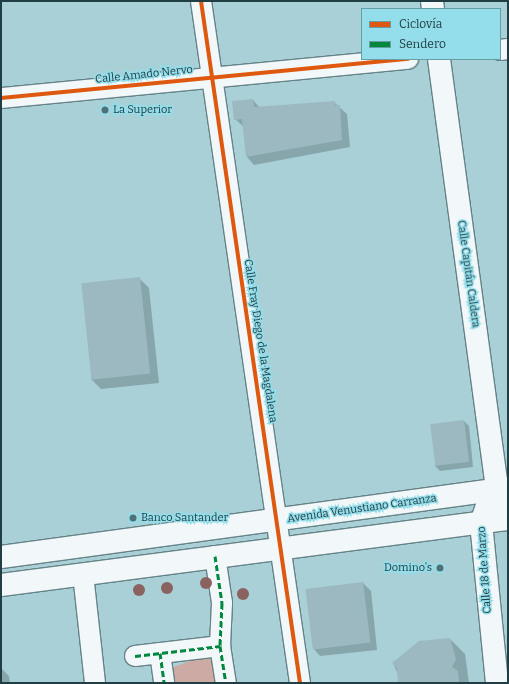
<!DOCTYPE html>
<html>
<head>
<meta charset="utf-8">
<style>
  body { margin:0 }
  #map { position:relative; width:509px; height:684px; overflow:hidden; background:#a8d0d6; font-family:Bitter,serif }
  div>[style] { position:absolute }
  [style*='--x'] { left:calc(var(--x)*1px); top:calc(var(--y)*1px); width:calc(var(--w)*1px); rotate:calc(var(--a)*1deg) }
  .green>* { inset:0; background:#cdaaa3 }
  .shadow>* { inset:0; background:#0003 }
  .building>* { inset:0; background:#9cb9c1; transform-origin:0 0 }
  .roads { filter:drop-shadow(1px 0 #658287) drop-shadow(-1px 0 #658287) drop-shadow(0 1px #658287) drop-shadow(0 -1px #658287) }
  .minor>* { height:20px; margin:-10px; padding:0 10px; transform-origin:10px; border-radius:10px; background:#f2f8f9 }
  .tertiary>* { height:22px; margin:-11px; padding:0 11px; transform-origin:11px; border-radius:11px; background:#f2f8f9 }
  .secondary>* { height:22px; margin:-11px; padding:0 11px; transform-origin:11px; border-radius:11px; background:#f2f8f9 }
  .primary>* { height:22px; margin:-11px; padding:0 11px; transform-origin:11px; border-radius:11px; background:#f2f8f9 }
  .quiet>* { height:3px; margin-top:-1.5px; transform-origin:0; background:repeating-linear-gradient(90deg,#00873e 0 6px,transparent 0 9px) }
  .cycleway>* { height:4px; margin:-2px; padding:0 2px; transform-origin:2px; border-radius:2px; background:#de580f }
  .trees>* { width:12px; height:12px; margin:-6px; border-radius:50%; background:#8a6360 }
  .dots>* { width:11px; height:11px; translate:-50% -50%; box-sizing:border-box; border:2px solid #94ddea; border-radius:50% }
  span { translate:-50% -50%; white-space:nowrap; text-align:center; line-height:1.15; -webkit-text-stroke:3px #94ddea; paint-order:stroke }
  .street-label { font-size:11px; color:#203e43 }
  .poi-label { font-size:11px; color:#203e43 }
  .left { translate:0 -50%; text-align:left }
  .right { translate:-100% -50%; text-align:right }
  .frame { position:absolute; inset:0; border:2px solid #203e43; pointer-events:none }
  .legend { position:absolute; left:361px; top:8px; width:140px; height:52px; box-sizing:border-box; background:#94ddea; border:1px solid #669da7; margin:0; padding:5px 7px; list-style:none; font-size:12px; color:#203e43 }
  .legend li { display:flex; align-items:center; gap:8px; height:20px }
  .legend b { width:20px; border:1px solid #669da7 }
</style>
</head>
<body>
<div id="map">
  <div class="green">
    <div style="clip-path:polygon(198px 658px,210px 659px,215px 664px,217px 683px,173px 683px,171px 668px)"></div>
  </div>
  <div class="shadow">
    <div style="clip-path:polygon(253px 100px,260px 108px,334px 102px,347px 114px,350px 147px,254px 165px,247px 157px,244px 127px,235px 119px)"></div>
    <div style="clip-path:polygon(139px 278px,149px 288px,159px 383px,101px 389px,91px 379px)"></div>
    <div style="clip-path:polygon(464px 421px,469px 426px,473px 467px,440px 471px,435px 466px)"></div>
    <div style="clip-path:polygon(363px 583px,371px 591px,377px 650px,320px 656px,313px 648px)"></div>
    <div style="clip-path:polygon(450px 639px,465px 654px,469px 683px,402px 683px,393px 663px)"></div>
    <div style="clip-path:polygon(1px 668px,9px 676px,10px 683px,1px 683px)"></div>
  </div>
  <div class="building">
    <div style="clip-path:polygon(253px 99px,254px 107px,335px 101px,335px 105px,340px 105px,342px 140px,246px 157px,242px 119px,234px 120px,232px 101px)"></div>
    <div style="left:140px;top:277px;width:97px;height:59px;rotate:84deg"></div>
    <div style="left:464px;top:420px;width:42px;height:34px;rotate:83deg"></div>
    <div style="left:363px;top:582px;width:61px;height:58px;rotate:83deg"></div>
    <div style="clip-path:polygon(450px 638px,456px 659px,452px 667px,458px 671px,459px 683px,398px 683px,397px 668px,392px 663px,419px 641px)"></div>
  </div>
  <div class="roads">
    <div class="minor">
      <div style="--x:201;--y:1;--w:689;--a:81.74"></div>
      <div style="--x:500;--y:50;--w:8;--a:-7"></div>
      <div style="--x:1;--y:98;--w:409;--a:-5.5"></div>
      <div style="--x:215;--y:556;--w:48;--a:81.5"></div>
      <div style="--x:222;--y:603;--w:43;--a:92.7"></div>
      <div style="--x:220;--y:646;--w:37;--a:81"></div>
      <div style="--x:83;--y:574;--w:110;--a:83.7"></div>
      <div style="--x:160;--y:653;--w:30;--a:82"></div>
      <div style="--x:135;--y:656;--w:86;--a:-6.7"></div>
    </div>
    <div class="tertiary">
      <div style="--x:497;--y:683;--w:161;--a:-95.7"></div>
      <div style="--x:481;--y:523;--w:18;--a:-71"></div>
      <div style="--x:487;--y:506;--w:19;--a:-58"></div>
      <div style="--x:497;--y:490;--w:17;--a:57"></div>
      <div style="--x:506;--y:504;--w:12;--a:81"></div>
    </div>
    <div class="secondary">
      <div style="--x:432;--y:1;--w:8;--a:83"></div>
      <div style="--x:439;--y:59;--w:435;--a:82.3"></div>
    </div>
    <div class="primary">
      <div style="--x:1;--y:557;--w:512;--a:-7.75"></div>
      <div style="--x:1;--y:585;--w:511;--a:-7.42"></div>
    </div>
  </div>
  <div class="quiet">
    <div style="--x:215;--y:556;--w:48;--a:81.5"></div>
    <div style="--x:222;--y:603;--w:43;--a:92.7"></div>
    <div style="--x:220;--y:646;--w:37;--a:81"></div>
    <div style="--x:160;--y:653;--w:30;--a:82"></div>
    <div style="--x:135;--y:656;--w:86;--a:-6.7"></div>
  </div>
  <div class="cycleway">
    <div style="--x:201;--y:1;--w:689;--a:81.74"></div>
    <div style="--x:1;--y:98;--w:409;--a:-5.5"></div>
  </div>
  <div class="trees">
    <div style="left:206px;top:583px"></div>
    <div style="left:167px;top:588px"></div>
    <div style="left:139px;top:590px"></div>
    <div style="left:243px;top:594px"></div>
  </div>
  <div class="dots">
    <div style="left:105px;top:110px;background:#507176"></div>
    <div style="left:133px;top:518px;background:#507176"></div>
    <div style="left:440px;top:568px;background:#507176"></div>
  </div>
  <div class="street-label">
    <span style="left:144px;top:75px;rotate:-6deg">Calle Amado Nervo</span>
    <span style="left:468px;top:274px;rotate:82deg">Calle Capitán Caldera</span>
    <span style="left:260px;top:341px;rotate:81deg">Calle Fray Diego de la Magdalena</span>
    <span style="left:362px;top:509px;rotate:-8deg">Avenida Venustiano Carranza</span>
    <span style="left:485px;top:570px;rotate:-94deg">Calle 18 de Marzo</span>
  </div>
  <div class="poi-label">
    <span class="left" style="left:113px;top:110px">La Superior</span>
    <span class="left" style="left:141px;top:518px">Banco Santander</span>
    <span class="right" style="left:432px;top:568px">Domino's</span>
  </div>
  <div class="frame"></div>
  <ul class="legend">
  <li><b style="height:5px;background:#de580f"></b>Ciclovía</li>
  <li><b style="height:5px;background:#00873e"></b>Sendero</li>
  </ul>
</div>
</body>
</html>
